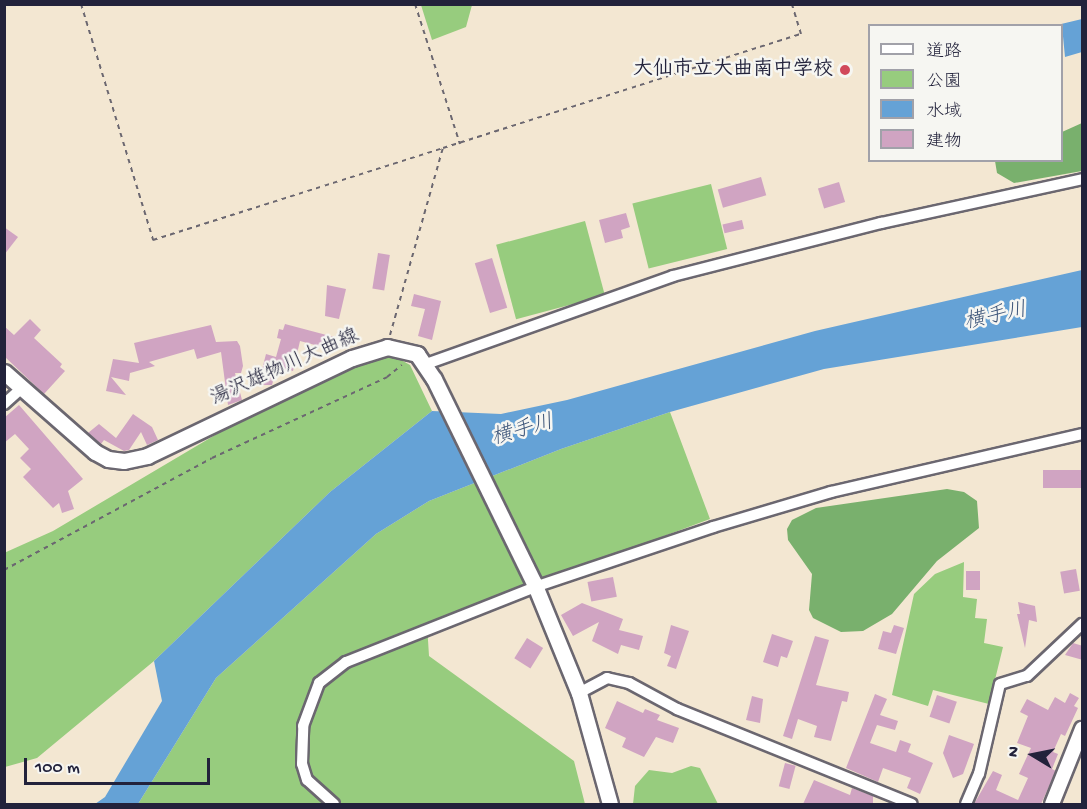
<!DOCTYPE html>
<html>
<head>
<meta charset="utf-8">
<style>
  body { margin:0 }
  #map { position:relative; width:1087px; height:809px; overflow:hidden; background:#f3e7d2; font-family:"Gochi Hand","Klee One",sans-serif }
  div>[style] { position:absolute }
  [style*='--x'] { left:calc(var(--x)*1px); top:calc(var(--y)*1px); width:calc(var(--w)*1px); rotate:calc(var(--a)*1deg) }
  .green>* { inset:0; background:#97cc7e; transform-origin:0 0 }
  .forest>* { inset:0; background:#79b06d }
  .water>* { inset:0; background:#65a2d6 }
  .building>* { inset:0; background:#d0a4c2; transform-origin:0 0 }
  .path>* { height:2px; margin-top:-1px; transform-origin:0; background:repeating-linear-gradient(90deg,#6b6770 0 4.5px,transparent 0 9px) }
  .roads { filter:drop-shadow(2px 0 #6b6770) drop-shadow(-2px 0 #6b6770) drop-shadow(0 2px #6b6770) drop-shadow(0 -2px #6b6770) }
  .minor>* { height:10px; margin:-5px; padding:0 5px; transform-origin:5px; border-radius:5px; background:#fff }
  .secondary>* { height:14px; margin:-7px; padding:0 7px; transform-origin:7px; border-radius:7px; background:#fff }
  .primary>* { height:15px; margin:-7.5px; padding:0 7.5px; transform-origin:7.5px; border-radius:7.5px; background:#fff }
  .dots>* { width:16px; height:16px; translate:-50% -50%; box-sizing:border-box; border:3px solid #f6f6f2; border-radius:50% }
  span { translate:-50% -50%; white-space:nowrap; text-align:center; line-height:1.15; -webkit-text-stroke:5px #f6f6f2; paint-order:stroke }
  .poi-label { font-size:20px; color:#22223b; font-weight:700 }
  .right { translate:-100% -50%; text-align:right }
  .street-label { font-size:20px; color:#22223b }
  .water-label { font-size:21px; color:#3d5579; font-style:italic }
  .frame { position:absolute; inset:0; border:6px solid #22223b; pointer-events:none }
  .legend { position:absolute; left:868px; top:24px; width:195px; height:138px; box-sizing:border-box; background:#f6f6f2; border:2px solid #a1a1a9; margin:0; padding:8px 10px; list-style:none; font-size:18px; color:#22223b }
  .legend li { display:flex; align-items:center; gap:12px; height:30px }
  .legend b { width:30px; border:2px solid #a1a1a9 }
  .north { position:absolute; left:1003px; top:725px; width:60px; height:60px; -webkit-text-stroke:4px #f6f6f2; paint-order:stroke; rotate:280deg; font-size:16px; font-weight:700; line-height:24px; text-align:center; color:#22223b }
  .north::after { content:''; display:block; margin:auto; width:21px; height:27px; background:#22223b; clip-path:polygon(50% 0,100% 100%,50% 72%,0 100%) }
  .scale { position:absolute; left:24px; top:758px; width:186px; height:27px; box-sizing:border-box; border:3px solid #22223b; border-top:0; padding-left:8px; font-size:18px; line-height:21px; white-space:nowrap; color:#22223b; -webkit-text-stroke:4px #f6f6f2; paint-order:stroke }
</style>
</head>
<body>
<div id="map">
  <div class="green">
    <div style="clip-path:polygon(421px 5px,421px 4px,472px 5px,466px 27px,432px 40px)"></div>
    <div style="left:711px;top:184px;width:67px;height:81px;rotate:76deg"></div>
    <div style="left:585px;top:221px;width:77px;height:92px;rotate:75deg"></div>
    <div style="clip-path:polygon(394px 356px,410px 365px,432px 411px,330px 492px,154px 661px,37px 758px,5px 767px,4px 553px,53px 531px,227px 428px,361px 363px)"></div>
    <div style="clip-path:polygon(670px 412px,710px 519px,427px 624px,429px 656px,574px 761px,585px 804px,138px 804px,216px 678px,376px 534px,429px 501px,561px 449px)"></div>
    <div style="clip-path:polygon(964px 562px,963px 597px,977px 599px,975px 618px,987px 619px,984px 643px,1003px 647px,989px 704px,933px 690px,928px 706px,892px 695px,914px 594px,935px 574px)"></div>
    <div style="clip-path:polygon(691px 766px,700px 768px,718px 804px,633px 804px,635px 786px,649px 770px,672px 773px)"></div>
  </div>
  <div class="forest">
    <div style="clip-path:polygon(1082px 123px,1082px 171px,1014px 183px,997px 173px,995px 161px,1062px 160px,1062px 132px)"></div>
    <div style="clip-path:polygon(947px 489px,964px 492px,977px 501px,979px 528px,937px 561px,892px 614px,863px 631px,841px 632px,813px 618px,809px 610px,812px 574px,788px 540px,787px 529px,792px 520px,816px 508px)"></div>
  </div>
  <div class="water">
    <div style="clip-path:polygon(1082px 19px,1082px 52px,1065px 57px,1062px 26px,1057px 25px)"></div>
    <div style="clip-path:polygon(1082px 270px,1082px 327px,824px 369px,670px 412px,561px 449px,429px 501px,376px 534px,216px 678px,138px 804px,95px 804px,105px 797px,162px 701px,154px 661px,330px 492px,432px 411px,501px 414px,567px 400px,815px 331px)"></div>
  </div>
  <div class="building">
    <div style="left:761px;top:177px;width:19px;height:45px;rotate:74deg"></div>
    <div style="left:839px;top:182px;width:21px;height:22px;rotate:73deg"></div>
    <div style="clip-path:polygon(626px 213px,630px 227px,621px 230px,623px 238px,605px 243px,599px 220px)"></div>
    <div style="left:742px;top:220px;width:9px;height:20px;rotate:77deg"></div>
    <div style="clip-path:polygon(4px 227px,18px 237px,4px 255px)"></div>
    <div style="left:378px;top:253px;width:12px;height:36px;rotate:9deg"></div>
    <div style="left:492px;top:258px;width:52px;height:18px;rotate:73deg"></div>
    <div style="clip-path:polygon(327px 285px,346px 289px,339px 319px,325px 316px)"></div>
    <div style="clip-path:polygon(414px 294px,441px 301px,432px 340px,418px 336px,425px 309px,411px 306px)"></div>
    <div style="clip-path:polygon(30px 319px,41px 330px,34px 338px,62px 364px,60px 367px,65px 371px,44px 394px,4px 356px,4px 326px,14px 335px)"></div>
    <div style="clip-path:polygon(285px 324px,334px 337px,330px 349px,300px 341px,293px 371px,277px 367px,272px 385px,258px 385px,266px 354px,276px 357px,281px 339px,277px 338px,279px 329px,283px 330px)"></div>
    <div style="clip-path:polygon(211px 325px,216px 342px,237px 341px,240px 346px,243px 366px,241px 373px,235px 373px,242px 400px,228px 405px,221px 352px,197px 359px,194px 349px,149px 362px,155px 366px,130px 373px,129px 381px,111px 377px,126px 395px,106px 391px,113px 359px,139px 363px,134px 343px)"></div>
    <div style="clip-path:polygon(19px 405px,83px 479px,68px 491px,74px 509px,62px 513px,59px 503px,53px 508px,23px 477px,31px 469px,20px 458px,29px 449px,15px 434px,4px 443px,4px 418px)"></div>
    <div style="clip-path:polygon(133px 414px,152px 427px,158px 440px,147px 445px,141px 432px,129px 450px,124px 451px,104px 440px,101px 444px,88px 433px,99px 424px,116px 438px)"></div>
    <div style="left:1083px;top:470px;width:18px;height:40px;rotate:90deg"></div>
    <div style="left:1076px;top:569px;width:22px;height:16px;rotate:80deg"></div>
    <div style="left:966px;top:571px;width:14px;height:19px"></div>
    <div style="left:613px;top:577px;width:20px;height:26px;rotate:79deg"></div>
    <div style="clip-path:polygon(1018px 602px,1035px 606px,1037px 622px,1029px 620px,1025px 648px,1017px 614px,1020px 614px)"></div>
    <div style="clip-path:polygon(582px 603px,623px 619px,619px 630px,643px 636px,639px 650px,621px 645px,618px 654px,592px 641px,599px 622px,573px 636px,561px 615px)"></div>
    <div style="clip-path:polygon(671px 625px,689px 631px,676px 669px,667px 666px,671px 656px,664px 653px)"></div>
    <div style="clip-path:polygon(894px 625px,904px 628px,896px 654px,878px 649px,883px 631px,891px 633px)"></div>
    <div style="clip-path:polygon(772px 634px,793px 641px,787px 658px,781px 656px,778px 667px,763px 662px)"></div>
    <div style="clip-path:polygon(815px 636px,829px 640px,816px 685px,849px 692px,847px 702px,842px 701px,831px 741px,814px 737px,817px 726px,798px 719px,792px 739px,783px 736px)"></div>
    <div style="left:527px;top:638px;width:19px;height:24px;rotate:32deg"></div>
    <div style="clip-path:polygon(1073px 643px,1083px 646px,1083px 660px,1065px 655px)"></div>
    <div style="clip-path:polygon(1070px 693px,1079px 698px,1074px 706px,1078px 708px,1065px 736px,1061px 734px,1053px 752px,1058px 754px,1052px 769px,1056px 771px,1041px 804px,974px 804px,993px 771px,1002px 775px,996px 790px,1018px 800px,1028px 778px,1019px 774px,1031px 748px,1017px 743px,1028px 716px,1020px 712px,1027px 699px,1048px 710px,1055px 697px,1065px 703px)"></div>
    <div style="clip-path:polygon(875px 694px,887px 699px,880px 715px,898px 721px,895px 730px,877px 725px,870px 743px,896px 752px,900px 740px,911px 744px,908px 752px,933px 763px,920px 794px,907px 788px,911px 778px,883px 768px,878px 782px,846px 768px)"></div>
    <div style="left:937px;top:695px;width:21px;height:23px;rotate:19deg"></div>
    <div style="clip-path:polygon(752px 696px,763px 699px,760px 723px,746px 720px)"></div>
    <div style="clip-path:polygon(617px 701px,643px 713px,645px 709px,660px 715px,657px 720px,679px 728px,673px 743px,656px 737px,644px 757px,622px 747px,626px 738px,605px 728px)"></div>
    <div style="clip-path:polygon(949px 735px,974px 744px,963px 774px,953px 778px,943px 753px)"></div>
    <div style="left:785px;top:763px;width:11px;height:24px;rotate:15deg"></div>
    <div style="clip-path:polygon(814px 780px,850px 795px,852px 788px,873px 796px,873px 804px,803px 804px)"></div>
  </div>
  <div class="path">
    <div style="--x:81;--y:4;--w:247;--a:73"></div>
    <div style="--x:153;--y:240;--w:304;--a:-17.6"></div>
    <div style="--x:415;--y:4;--w:147;--a:72.2"></div>
    <div style="--x:390;--y:335;--w:194;--a:-74.2"></div>
    <div style="--x:443;--y:148;--w:376;--a:-17.7"></div>
    <div style="--x:801;--y:34;--w:31;--a:-107"></div>
    <div style="--x:4;--y:570;--w:236;--a:-28.3"></div>
    <div style="--x:212;--y:458;--w:193;--a:-24.8"></div>
    <div style="--x:387;--y:377;--w:19;--a:-39"></div>
  </div>
  <div class="roads">
    <div class="minor">
      <div style="--x:426;--y:364;--w:262;--a:-19.6"></div>
      <div style="--x:673;--y:276;--w:215;--a:-14.3"></div>
      <div style="--x:881;--y:223;--w:206;--a:-12.3"></div>
      <div style="--x:4;--y:404;--w:24;--a:-42"></div>
      <div style="--x:579;--y:693;--w:32;--a:-28"></div>
      <div style="--x:607;--y:678;--w:23;--a:13"></div>
      <div style="--x:629;--y:683;--w:55;--a:28.4"></div>
      <div style="--x:677;--y:709;--w:253;--a:22"></div>
      <div style="--x:334;--y:804;--w:36;--a:-138"></div>
      <div style="--x:307;--y:780;--w:17;--a:-107"></div>
      <div style="--x:302;--y:764;--w:38;--a:-88"></div>
      <div style="--x:303;--y:726;--w:46;--a:-69.6"></div>
      <div style="--x:319;--y:683;--w:34;--a:-38"></div>
      <div style="--x:346;--y:662;--w:203;--a:-21.6"></div>
      <div style="--x:535;--y:587;--w:188;--a:-18.6"></div>
      <div style="--x:713;--y:527;--w:123;--a:-16.5"></div>
      <div style="--x:831;--y:492;--w:258;--a:-13"></div>
      <div style="--x:966;--y:804;--w:33;--a:-67"></div>
      <div style="--x:979;--y:774;--w:92;--a:-76.9"></div>
      <div style="--x:1000;--y:684;--w:28;--a:-17"></div>
      <div style="--x:1027;--y:676;--w:76;--a:-43.4"></div>
    </div>
    <div class="secondary">
      <div style="--x:1052;--y:804;--w:81;--a:-68.2"></div>
    </div>
    <div class="primary">
      <div style="--x:4;--y:372;--w:121;--a:41.3"></div>
      <div style="--x:95;--y:452;--w:15;--a:28"></div>
      <div style="--x:108;--y:459;--w:16;--a:7"></div>
      <div style="--x:124;--y:461;--w:24;--a:-12"></div>
      <div style="--x:147;--y:456;--w:227;--a:-25.6"></div>
      <div style="--x:352;--y:358;--w:37;--a:-17"></div>
      <div style="--x:387;--y:347;--w:31;--a:13"></div>
      <div style="--x:417;--y:354;--w:30;--a:56"></div>
      <div style="--x:434;--y:379;--w:227;--a:63.9"></div>
      <div style="--x:534;--y:583;--w:119;--a:67.8"></div>
      <div style="--x:579;--y:693;--w:115;--a:74.4"></div>
    </div>
  </div>
  <div class="dots">
    <div style="left:845px;top:70px;background:#d1495b"></div>
  </div>
  <div class="poi-label">
    <span class="right" style="left:833px;top:70px">大仙市立大曲南中学校</span>
  </div>
  <div class="street-label">
    <span style="left:285px;top:368px;rotate:-24deg">湯沢雄物川大曲線</span>
  </div>
  <div class="water-label">
    <span style="left:996px;top:318px;rotate:-12deg">横手川</span>
    <span style="left:523px;top:432px;rotate:-16deg">横手川</span>
  </div>
  <div class="frame"></div>
  <ul class="legend">
  <li><b style="height:8px;background:#fff"></b>道路</li>
  <li><b style="height:16px;background:#97cc7e"></b>公園</li>
  <li><b style="height:16px;background:#65a2d6"></b>水域</li>
  <li><b style="height:16px;background:#d0a4c2"></b>建物</li>
  </ul>
  <div class="north">N</div>
  <div class="scale">100 m</div>
</div>
</body>
</html>
